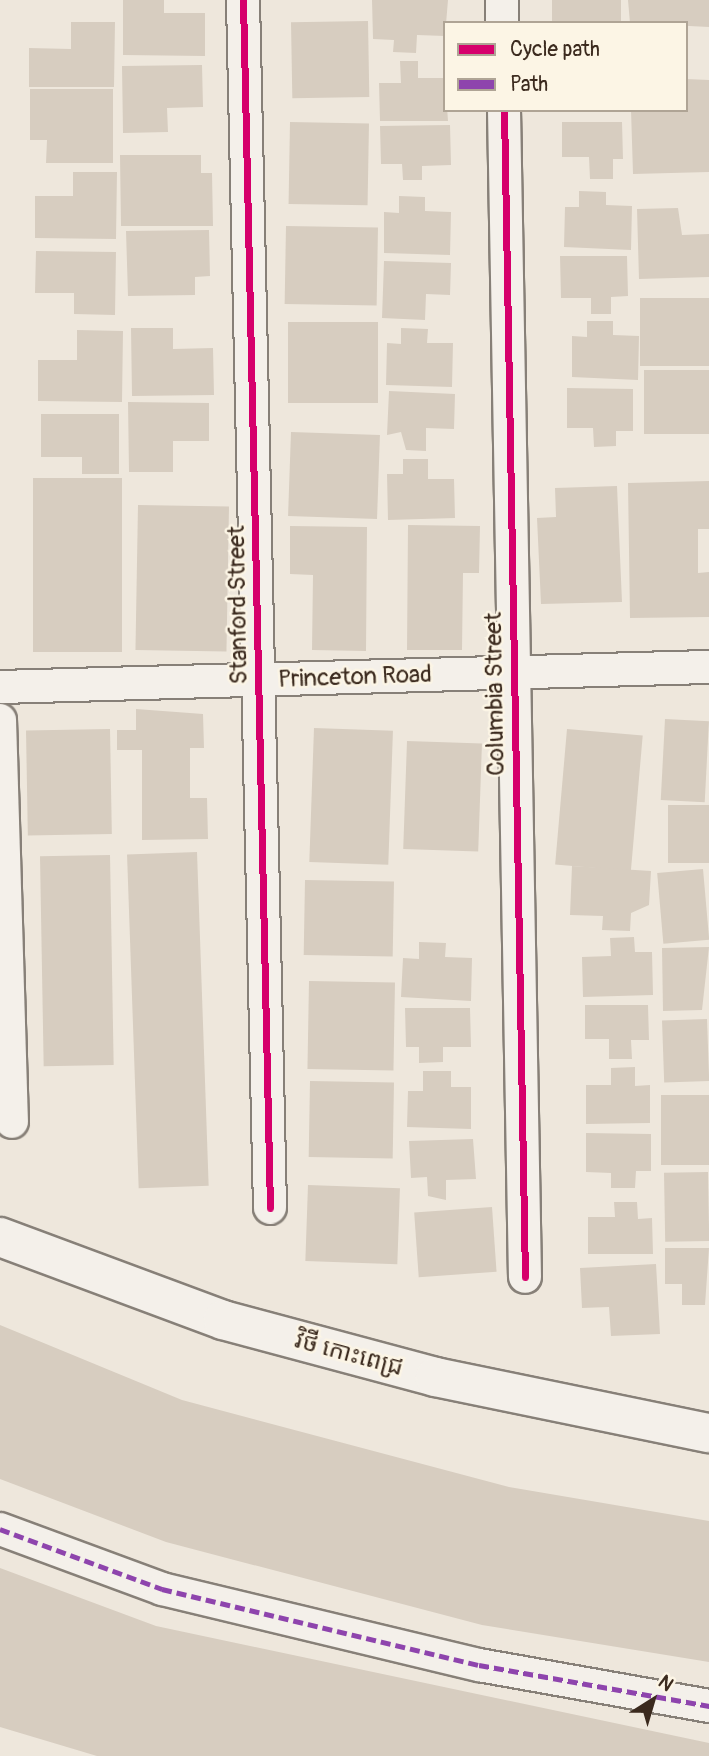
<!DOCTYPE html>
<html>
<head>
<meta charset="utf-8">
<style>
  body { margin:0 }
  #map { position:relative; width:709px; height:1756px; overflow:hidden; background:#eee7dc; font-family:Pangolin,"Noto Sans Khmer",sans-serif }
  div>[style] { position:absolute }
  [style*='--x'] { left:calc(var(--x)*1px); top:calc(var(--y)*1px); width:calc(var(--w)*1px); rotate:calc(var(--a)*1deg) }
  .building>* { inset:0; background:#d7cdc0; transform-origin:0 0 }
  .roads { filter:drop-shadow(2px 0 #878078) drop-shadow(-2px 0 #878078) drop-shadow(0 2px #878078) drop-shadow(0 -2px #878078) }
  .street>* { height:32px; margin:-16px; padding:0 16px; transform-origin:16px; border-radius:16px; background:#f4f0ea }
  .secondary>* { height:38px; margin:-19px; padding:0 19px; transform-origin:19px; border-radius:19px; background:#f4f0ea }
  .quiet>* { height:5px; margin-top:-2.5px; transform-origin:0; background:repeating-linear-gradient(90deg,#8e44ad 0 10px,transparent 0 15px) }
  .cycleway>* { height:7px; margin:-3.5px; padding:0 3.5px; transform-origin:3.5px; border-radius:3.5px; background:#d6006c }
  span { translate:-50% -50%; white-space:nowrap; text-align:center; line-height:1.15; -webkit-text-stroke:5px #fcf5e5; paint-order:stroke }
  .street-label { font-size:24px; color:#3b2a1e }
  .legend { position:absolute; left:443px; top:21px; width:245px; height:91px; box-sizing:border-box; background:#fcf5e5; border:2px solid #afa495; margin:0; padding:9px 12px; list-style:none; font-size:21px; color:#3b2a1e }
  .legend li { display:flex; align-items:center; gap:14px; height:35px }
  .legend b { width:35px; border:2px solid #afa495 }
  .north { position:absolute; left:618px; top:1665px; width:70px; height:70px; -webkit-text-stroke:5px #fcf5e5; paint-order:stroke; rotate:37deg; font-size:19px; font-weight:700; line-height:28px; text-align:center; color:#3b2a1e }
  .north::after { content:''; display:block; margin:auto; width:24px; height:32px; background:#3b2a1e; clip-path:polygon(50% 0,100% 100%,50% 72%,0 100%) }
</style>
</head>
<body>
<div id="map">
  <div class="building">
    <div style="clip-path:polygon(123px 0,164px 0,164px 13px,205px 13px,205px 56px,123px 55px)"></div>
    <div style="clip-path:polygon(372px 0,448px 0,445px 36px,417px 35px,416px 53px,393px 52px,394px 40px,373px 39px)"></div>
    <div style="left:552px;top:0;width:69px;height:23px"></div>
    <div style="clip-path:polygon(628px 0,709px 0,709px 27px,630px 23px)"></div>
    <div style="left:368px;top:21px;width:76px;height:77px;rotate:89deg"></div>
    <div style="clip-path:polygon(71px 22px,115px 22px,114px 87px,29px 87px,29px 48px,71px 49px)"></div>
    <div style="clip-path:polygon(400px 61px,418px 61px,418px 78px,445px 78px,448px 121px,380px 121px,379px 83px,401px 83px)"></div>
    <div style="clip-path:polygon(202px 65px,203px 107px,167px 108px,168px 132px,123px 133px,122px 66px)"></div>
    <div style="clip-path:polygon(686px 79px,709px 80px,709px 172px,633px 174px,631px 110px,686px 110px)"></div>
    <div style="clip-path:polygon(30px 89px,113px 89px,113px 163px,46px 163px,47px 140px,30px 140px)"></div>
    <div style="left:290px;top:122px;width:79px;height:82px;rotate:1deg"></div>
    <div style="clip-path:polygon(562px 122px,622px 122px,623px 159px,613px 159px,613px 179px,590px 179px,589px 157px,562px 157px)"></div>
    <div style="clip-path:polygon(450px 125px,451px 165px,422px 166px,422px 180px,403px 180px,402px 164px,381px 164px,380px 126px)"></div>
    <div style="clip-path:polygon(120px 155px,201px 155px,201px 173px,212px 173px,213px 226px,121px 226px)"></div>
    <div style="clip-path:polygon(73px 172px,117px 172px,116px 239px,35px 238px,35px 196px,73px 196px)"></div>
    <div style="clip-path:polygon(579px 191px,606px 192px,606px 205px,632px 206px,631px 250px,564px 247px,565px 207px,579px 207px)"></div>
    <div style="clip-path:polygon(399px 196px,425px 197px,425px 211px,451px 212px,450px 255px,384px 253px,384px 212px,399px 213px)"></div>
    <div style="clip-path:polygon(678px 208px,682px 235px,709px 234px,709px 277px,639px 279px,637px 209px)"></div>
    <div style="left:286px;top:226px;width:92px;height:78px;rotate:1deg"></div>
    <div style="clip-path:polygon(209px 230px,210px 276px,195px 277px,195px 295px,128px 296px,126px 231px)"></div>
    <div style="clip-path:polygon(36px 251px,116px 252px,115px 315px,74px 314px,74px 293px,35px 293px)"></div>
    <div style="clip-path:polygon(560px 256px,627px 256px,628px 296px,611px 297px,611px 314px,591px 314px,591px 298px,561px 298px)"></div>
    <div style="clip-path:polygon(384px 261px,451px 263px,450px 295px,426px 294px,425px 320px,382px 318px)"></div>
    <div style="left:640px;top:298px;width:69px;height:68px"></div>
    <div style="clip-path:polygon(587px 321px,613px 321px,613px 335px,639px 336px,638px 380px,572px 377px,572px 336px,587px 337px)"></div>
    <div style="left:288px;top:322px;width:90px;height:81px"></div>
    <div style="clip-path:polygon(131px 328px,173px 328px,173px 349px,213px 348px,214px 395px,132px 396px)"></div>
    <div style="clip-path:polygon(401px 328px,428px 329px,427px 343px,453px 343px,452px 387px,386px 385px,387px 343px,401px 344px)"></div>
    <div style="clip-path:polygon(77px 330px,123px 331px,122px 402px,38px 401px,38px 360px,77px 360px)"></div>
    <div style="left:709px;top:370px;width:64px;height:65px;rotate:90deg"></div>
    <div style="clip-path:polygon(567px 388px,633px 389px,633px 431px,616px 431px,616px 446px,594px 447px,593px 428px,567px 428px)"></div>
    <div style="clip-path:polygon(389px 391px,455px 394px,454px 429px,426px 428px,426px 451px,406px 450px,401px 432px,387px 435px)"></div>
    <div style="clip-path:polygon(128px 402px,209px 403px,209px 441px,173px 441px,173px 472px,129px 472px)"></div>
    <div style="clip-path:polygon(41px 414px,119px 414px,119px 474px,82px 474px,82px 457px,41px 457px)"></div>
    <div style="left:291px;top:432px;width:89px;height:84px;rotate:2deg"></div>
    <div style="clip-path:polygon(403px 459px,428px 459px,428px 479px,454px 479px,455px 518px,388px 520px,387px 474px,403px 474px)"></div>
    <div style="left:122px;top:478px;width:174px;height:89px;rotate:90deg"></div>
    <div style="clip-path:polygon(709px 481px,709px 529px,698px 529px,698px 573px,709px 572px,709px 617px,630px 618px,628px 483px)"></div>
    <div style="clip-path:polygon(617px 486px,622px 602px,541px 604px,537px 518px,556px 517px,555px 488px)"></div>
    <div style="left:138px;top:505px;width:91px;height:145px;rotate:1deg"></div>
    <div style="clip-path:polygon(408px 525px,480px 526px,479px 573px,463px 573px,462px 650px,407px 650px)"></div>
    <div style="clip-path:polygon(290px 526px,367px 527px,366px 651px,312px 650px,313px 575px,290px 574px)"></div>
    <div style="clip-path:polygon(136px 709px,203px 714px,204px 748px,190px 748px,190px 798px,207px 798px,208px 839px,142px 840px,142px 750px,117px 750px,117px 730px,136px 730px)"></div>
    <div style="left:665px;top:719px;width:44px;height:81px;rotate:3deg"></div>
    <div style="left:314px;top:728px;width:79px;height:134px;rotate:2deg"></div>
    <div style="left:110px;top:729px;width:105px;height:84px;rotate:89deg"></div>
    <div style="left:567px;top:729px;width:76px;height:136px;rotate:5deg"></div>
    <div style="left:407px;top:741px;width:75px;height:108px;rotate:2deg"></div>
    <div style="left:709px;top:805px;width:58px;height:41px;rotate:90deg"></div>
    <div style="left:197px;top:852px;width:334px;height:70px;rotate:88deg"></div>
    <div style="left:110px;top:855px;width:210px;height:70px;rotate:89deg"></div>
    <div style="clip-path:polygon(572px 866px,651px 871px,649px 905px,631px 913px,630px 931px,602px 930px,603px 916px,570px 915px)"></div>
    <div style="left:703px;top:869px;width:71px;height:46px;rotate:85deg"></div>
    <div style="left:305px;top:880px;width:89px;height:75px;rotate:1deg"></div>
    <div style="clip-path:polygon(634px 937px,635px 952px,652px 952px,653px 995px,583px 997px,582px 957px,611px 956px,610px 938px)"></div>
    <div style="clip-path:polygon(419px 942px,446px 943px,445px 957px,472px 958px,471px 1001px,401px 997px,403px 958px,419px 959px)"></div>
    <div style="clip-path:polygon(709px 947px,702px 1010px,663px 1011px,662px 948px)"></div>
    <div style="left:309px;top:981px;width:86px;height:88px;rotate:1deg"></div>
    <div style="clip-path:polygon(585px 1005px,648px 1005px,649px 1040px,631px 1040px,632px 1059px,609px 1059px,609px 1039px,585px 1039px)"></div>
    <div style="clip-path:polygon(405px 1008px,470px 1008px,471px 1047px,443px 1047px,443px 1062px,419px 1063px,419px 1047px,406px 1047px)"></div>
    <div style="left:707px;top:1019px;width:62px;height:45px;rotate:88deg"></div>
    <div style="clip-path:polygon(635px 1067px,635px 1086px,650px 1085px,650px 1123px,586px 1124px,586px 1085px,611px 1085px,611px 1068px)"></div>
    <div style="clip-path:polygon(423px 1071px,451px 1071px,451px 1087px,471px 1087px,471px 1129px,407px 1127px,408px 1091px,423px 1091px)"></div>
    <div style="left:310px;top:1081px;width:84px;height:76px;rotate:1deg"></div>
    <div style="left:661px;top:1095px;width:48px;height:70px"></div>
    <div style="clip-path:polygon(586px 1133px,651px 1134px,651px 1171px,636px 1171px,635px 1188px,611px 1188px,611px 1173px,586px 1172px)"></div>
    <div style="clip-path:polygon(473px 1139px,476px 1179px,446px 1180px,446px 1200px,428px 1196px,427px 1177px,411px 1178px,409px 1141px)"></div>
    <div style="left:708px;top:1172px;width:69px;height:44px;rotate:89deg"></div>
    <div style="left:308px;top:1185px;width:92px;height:76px;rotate:2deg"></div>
    <div style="clip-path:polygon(614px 1202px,637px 1202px,638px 1219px,652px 1218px,653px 1254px,588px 1254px,588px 1217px,615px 1217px)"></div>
    <div style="left:492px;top:1207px;width:65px;height:78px;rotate:86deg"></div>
    <div style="clip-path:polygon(665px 1248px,709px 1248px,705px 1305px,682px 1305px,682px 1284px,665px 1284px)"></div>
    <div style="clip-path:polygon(656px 1264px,660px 1334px,611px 1336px,609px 1307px,582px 1308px,580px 1268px)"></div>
    <div style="clip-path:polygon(0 1325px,182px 1400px,509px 1487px,709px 1521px,709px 1662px,482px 1625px,166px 1542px,0 1479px)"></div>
    <div style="clip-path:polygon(0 1568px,156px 1626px,709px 1743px,709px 1756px,97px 1756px,0 1727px)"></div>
  </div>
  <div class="roads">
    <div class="street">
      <div style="--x:243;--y:0;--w:1208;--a:88.72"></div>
      <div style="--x:502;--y:0;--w:23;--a:90"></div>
      <div style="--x:504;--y:110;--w:1167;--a:88.97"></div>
      <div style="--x:0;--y:687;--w:709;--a:-1.62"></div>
      <div style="--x:0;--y:720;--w:402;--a:88.3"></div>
      <div style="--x:0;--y:1529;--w:173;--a:20.3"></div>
      <div style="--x:162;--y:1589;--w:326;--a:13.5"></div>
      <div style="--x:479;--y:1665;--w:234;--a:10.1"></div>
    </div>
    <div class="secondary">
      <div style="--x:0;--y:1237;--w:238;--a:20.4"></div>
      <div style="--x:223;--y:1320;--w:220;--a:15"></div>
      <div style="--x:435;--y:1377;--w:280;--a:11.6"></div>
    </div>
  </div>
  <div class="quiet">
    <div style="--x:0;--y:1529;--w:173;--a:20.3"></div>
    <div style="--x:162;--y:1589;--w:326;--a:13.5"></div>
    <div style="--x:479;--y:1665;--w:234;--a:10.1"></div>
  </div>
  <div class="cycleway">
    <div style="--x:243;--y:0;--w:1208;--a:88.72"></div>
    <div style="--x:504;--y:110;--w:1167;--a:88.97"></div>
  </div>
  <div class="street-label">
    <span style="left:238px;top:605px;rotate:-91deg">Stanford Street</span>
    <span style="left:355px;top:677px;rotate:-2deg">Princeton Road</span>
    <span style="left:495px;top:694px;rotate:-91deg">Columbia Street</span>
    <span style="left:349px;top:1354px;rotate:15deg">វិថី កោះពេជ្រ</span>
  </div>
  <ul class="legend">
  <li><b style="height:9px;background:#d6006c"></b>Cycle path</li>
  <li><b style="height:9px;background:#8e44ad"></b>Path</li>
  </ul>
  <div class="north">N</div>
</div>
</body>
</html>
